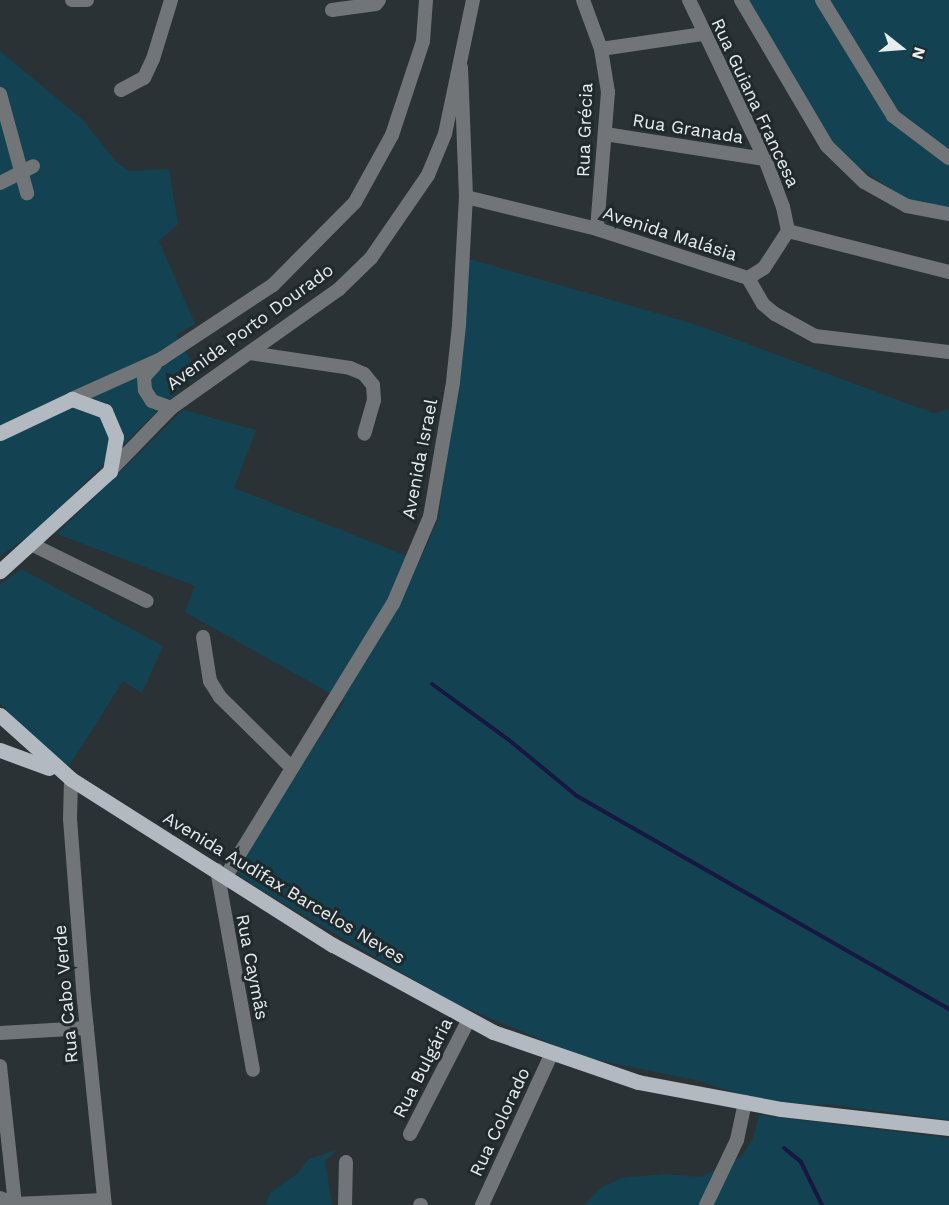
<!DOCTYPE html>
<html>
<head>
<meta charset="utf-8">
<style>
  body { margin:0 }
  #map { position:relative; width:949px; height:1205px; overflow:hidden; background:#2a3236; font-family:"Work Sans",sans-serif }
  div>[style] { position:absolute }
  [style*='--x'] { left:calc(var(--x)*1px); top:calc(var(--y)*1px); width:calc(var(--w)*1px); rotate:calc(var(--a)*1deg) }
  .green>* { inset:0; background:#134353 }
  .stream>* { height:4px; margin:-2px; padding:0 2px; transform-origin:2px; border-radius:2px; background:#181741 }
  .minor>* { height:14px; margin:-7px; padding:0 7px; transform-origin:7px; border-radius:7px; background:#727578 }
  .major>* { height:15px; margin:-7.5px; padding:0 7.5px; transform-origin:7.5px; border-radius:7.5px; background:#b3b9c0 }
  span { translate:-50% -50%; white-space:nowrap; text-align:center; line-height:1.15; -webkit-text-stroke:6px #20292c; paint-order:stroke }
  .street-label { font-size:18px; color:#e7edef }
  .north { position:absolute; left:871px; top:18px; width:60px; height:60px; -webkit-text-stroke:4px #20292c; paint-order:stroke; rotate:107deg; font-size:16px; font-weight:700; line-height:24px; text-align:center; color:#e7edef }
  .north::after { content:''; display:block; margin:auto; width:21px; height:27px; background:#e7edef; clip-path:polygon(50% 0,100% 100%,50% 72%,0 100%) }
</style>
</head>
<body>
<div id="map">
  <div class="green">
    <div style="clip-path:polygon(741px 0,949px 0,949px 209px,911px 203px,840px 154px)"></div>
    <div style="clip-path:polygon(0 51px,83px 120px,117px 163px,130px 171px,169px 169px,178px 224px,159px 241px,195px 324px,176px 335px,199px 375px,181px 388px,34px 533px,0 556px)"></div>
    <div style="clip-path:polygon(462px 257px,694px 324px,933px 413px,949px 410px,949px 1120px,825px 1104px,781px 1109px,700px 1081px,583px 1057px,454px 1003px,257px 888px,234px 870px,344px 701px,185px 612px,195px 586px,57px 534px,183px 410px,256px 430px,234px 488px,420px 561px,438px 519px,446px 465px,455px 401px)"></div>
    <div style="clip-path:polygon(21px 569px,163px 646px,142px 693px,123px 681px,69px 766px,53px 759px,0 703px,0 585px)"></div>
    <div style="clip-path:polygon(759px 1115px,949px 1138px,949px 1205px,584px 1205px,602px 1187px,621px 1178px,664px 1174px,701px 1177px,724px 1166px,741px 1157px,753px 1139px)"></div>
    <div style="clip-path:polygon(336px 1150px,325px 1161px,332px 1205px,265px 1205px,271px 1192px,297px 1174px,309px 1159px)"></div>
  </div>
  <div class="stream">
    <div style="--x:432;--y:684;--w:95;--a:36"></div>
    <div style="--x:509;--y:740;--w:88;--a:39.5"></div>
    <div style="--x:577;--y:796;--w:429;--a:29.8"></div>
    <div style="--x:784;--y:1148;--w:22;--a:39"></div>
    <div style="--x:801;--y:1162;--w:48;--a:64"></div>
  </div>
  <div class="minor">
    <div style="--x:72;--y:0;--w:15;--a:0"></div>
    <div style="--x:583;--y:0;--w:52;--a:69.8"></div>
    <div style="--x:601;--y:49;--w:44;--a:80.8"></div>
    <div style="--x:608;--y:92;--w:137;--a:94.6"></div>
    <div style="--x:689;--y:0;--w:176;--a:64.5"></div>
    <div style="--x:765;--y:159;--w:51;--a:69.4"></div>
    <div style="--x:783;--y:207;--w:25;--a:78"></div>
    <div style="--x:788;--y:231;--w:44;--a:123"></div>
    <div style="--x:764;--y:268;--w:19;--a:148"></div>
    <div style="--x:741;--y:0;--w:169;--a:59.5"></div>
    <div style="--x:827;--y:146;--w:52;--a:44.2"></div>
    <div style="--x:864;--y:182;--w:49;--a:29.2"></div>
    <div style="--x:907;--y:206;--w:43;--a:10.8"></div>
    <div style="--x:822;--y:0;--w:136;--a:58.5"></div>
    <div style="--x:893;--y:116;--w:70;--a:36.9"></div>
    <div style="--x:332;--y:10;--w:44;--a:-7.8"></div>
    <div style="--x:376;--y:4;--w:5;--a:-53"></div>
    <div style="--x:601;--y:49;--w:102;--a:-8.4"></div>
    <div style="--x:121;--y:90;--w:26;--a:-28"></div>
    <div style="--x:144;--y:78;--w:21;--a:-65"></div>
    <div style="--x:153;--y:59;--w:62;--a:-73"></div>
    <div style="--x:0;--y:94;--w:103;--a:74.7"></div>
    <div style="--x:605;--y:134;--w:162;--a:8.9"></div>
    <div style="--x:0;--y:183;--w:37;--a:-27"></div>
    <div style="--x:466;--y:197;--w:135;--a:13.7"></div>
    <div style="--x:597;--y:229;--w:159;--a:18"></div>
    <div style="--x:748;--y:278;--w:30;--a:60"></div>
    <div style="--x:763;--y:304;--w:16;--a:40"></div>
    <div style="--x:775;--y:314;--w:46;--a:28.8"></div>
    <div style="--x:815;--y:336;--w:135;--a:6.8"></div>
    <div style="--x:788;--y:231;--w:166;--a:14.3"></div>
    <div style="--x:250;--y:353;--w:101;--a:8.5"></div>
    <div style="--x:350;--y:368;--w:15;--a:23"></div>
    <div style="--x:364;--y:374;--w:14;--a:51"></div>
    <div style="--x:373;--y:385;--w:15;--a:86"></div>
    <div style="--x:374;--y:400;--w:35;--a:106"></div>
    <div style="--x:155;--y:365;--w:16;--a:133"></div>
    <div style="--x:144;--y:377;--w:13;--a:86"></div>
    <div style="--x:145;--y:390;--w:13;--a:58"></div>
    <div style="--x:152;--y:401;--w:20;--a:20"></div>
    <div style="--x:72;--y:399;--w:98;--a:-24.2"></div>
    <div style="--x:161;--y:359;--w:134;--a:-33.5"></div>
    <div style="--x:273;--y:285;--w:117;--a:-45.3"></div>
    <div style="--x:355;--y:202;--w:77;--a:-61.1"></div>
    <div style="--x:392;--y:135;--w:99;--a:-71.7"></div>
    <div style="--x:423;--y:41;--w:41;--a:-85.8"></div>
    <div style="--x:110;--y:471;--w:88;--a:-45.9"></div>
    <div style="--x:171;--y:408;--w:206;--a:-35.3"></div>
    <div style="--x:339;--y:289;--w:45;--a:-44.1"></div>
    <div style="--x:371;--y:258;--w:101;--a:-55.5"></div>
    <div style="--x:428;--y:175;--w:44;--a:-67.5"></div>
    <div style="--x:445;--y:134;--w:137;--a:-78.2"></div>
    <div style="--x:31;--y:544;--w:129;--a:26.2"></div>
    <div style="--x:203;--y:637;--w:45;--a:81"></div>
    <div style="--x:210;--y:681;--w:19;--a:58"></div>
    <div style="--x:220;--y:697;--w:101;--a:44.6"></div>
    <div style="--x:71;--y:779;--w:40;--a:91.4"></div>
    <div style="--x:70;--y:819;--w:182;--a:85.6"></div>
    <div style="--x:84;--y:1000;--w:206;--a:84.2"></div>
    <div style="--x:217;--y:870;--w:203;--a:79.8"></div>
    <div style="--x:226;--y:876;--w:319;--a:-58.5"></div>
    <div style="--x:393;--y:604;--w:95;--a:-67"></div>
    <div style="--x:430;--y:517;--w:137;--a:-80.3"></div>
    <div style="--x:453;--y:382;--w:57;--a:-84"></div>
    <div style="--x:459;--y:325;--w:128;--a:-86.9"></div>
    <div style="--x:466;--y:197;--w:130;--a:-92.2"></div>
    <div style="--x:0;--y:1033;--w:87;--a:-3.3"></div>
    <div style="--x:0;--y:1066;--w:139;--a:83.8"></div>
    <div style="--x:410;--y:1134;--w:129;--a:-62.8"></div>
    <div style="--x:0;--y:1198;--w:16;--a:22"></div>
    <div style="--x:15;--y:1204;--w:89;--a:-2.6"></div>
    <div style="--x:345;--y:1205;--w:43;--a:-88.7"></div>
    <div style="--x:420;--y:1205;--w:1;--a:0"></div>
    <div style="--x:482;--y:1205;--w:165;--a:-65.3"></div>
    <div style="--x:706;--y:1205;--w:72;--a:-64.5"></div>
    <div style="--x:737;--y:1140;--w:39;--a:-78"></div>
  </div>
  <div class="major">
    <div style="--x:0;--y:433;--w:80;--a:-25.3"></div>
    <div style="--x:72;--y:399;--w:35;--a:20"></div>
    <div style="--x:105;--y:411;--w:28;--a:67"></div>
    <div style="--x:116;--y:437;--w:35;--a:100"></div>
    <div style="--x:110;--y:471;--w:149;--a:137.7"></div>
    <div style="--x:0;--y:715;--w:96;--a:42"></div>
    <div style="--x:71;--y:779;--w:310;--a:32.4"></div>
    <div style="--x:333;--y:945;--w:182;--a:28.5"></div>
    <div style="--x:493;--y:1032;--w:153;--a:19"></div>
    <div style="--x:638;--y:1082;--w:146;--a:10.7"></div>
    <div style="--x:781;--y:1109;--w:169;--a:6.5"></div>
    <div style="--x:0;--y:750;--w:52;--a:20.2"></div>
  </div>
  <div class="street-label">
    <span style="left:755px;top:103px;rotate:65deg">Rua Guiana Francesa</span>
    <span style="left:688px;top:129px;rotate:9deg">Rua Granada</span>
    <span style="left:585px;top:130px;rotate:-88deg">Rua Grécia</span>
    <span style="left:670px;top:234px;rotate:18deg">Avenida Malásia</span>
    <span style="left:250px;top:327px;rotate:-36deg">Avenida Porto Dourado</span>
    <span style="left:420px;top:459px;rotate:-79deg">Avenida Israel</span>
    <span style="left:284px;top:888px;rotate:31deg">Avenida Audifax Barcelos Neves</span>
    <span style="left:252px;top:967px;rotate:79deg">Rua Caymãs</span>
    <span style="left:66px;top:994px;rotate:-95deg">Rua Cabo Verde</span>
    <span style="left:423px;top:1068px;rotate:-63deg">Rua Bulgária</span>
    <span style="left:500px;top:1122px;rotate:-65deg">Rua Colorado</span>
  </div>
  <div class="north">N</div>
</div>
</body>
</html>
